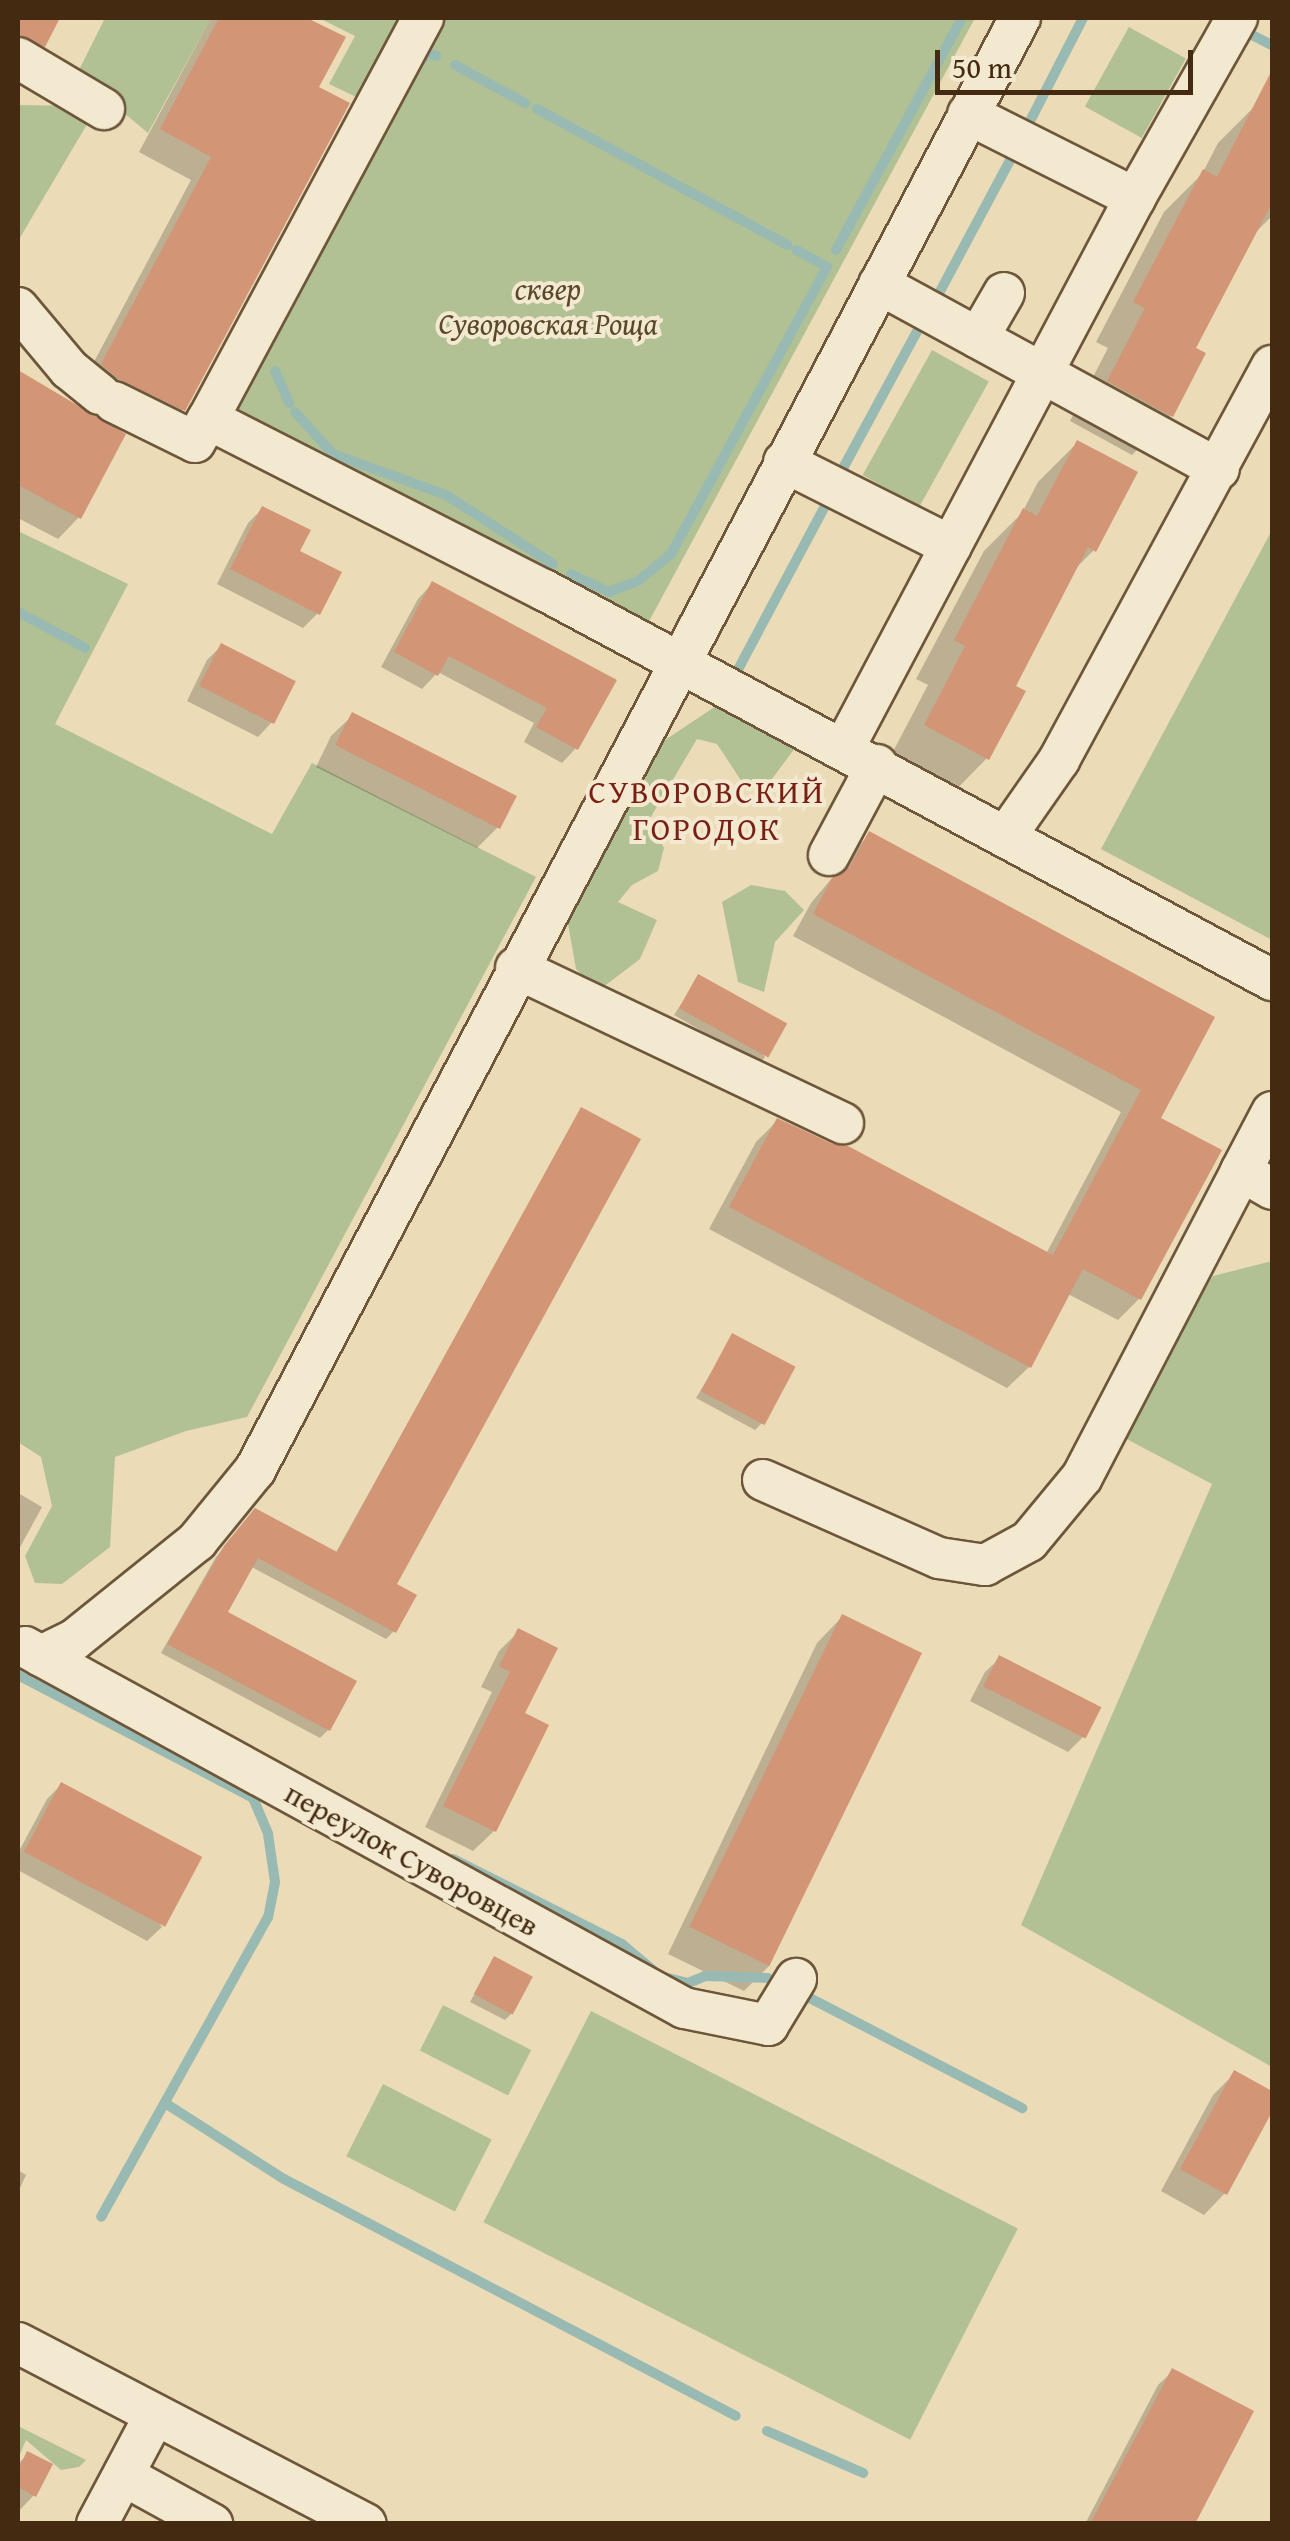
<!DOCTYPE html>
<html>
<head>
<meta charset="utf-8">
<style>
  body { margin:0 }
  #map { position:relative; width:1290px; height:2541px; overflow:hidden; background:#ecdbb7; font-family:"Gentium Book Plus",serif }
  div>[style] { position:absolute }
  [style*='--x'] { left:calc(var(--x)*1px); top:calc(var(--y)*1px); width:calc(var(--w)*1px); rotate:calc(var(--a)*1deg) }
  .green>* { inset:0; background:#b2c193; transform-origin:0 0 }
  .shadow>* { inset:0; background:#0003 }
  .stream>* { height:10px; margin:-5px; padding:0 5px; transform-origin:5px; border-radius:5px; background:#99bab3 }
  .building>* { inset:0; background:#d29575; transform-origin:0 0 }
  .roads { filter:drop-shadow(2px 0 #6d563a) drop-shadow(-2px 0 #6d563a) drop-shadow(0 2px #6d563a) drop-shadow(0 -2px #6d563a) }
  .minor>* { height:40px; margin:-20px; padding:0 20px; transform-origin:20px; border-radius:20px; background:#f3e8d0 }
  span { translate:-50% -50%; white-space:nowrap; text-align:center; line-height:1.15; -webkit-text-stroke:8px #f3e8d0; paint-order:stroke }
  .park-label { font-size:30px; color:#59482a; font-style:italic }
  .street-label { font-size:30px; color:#432a10 }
  .neighbourhood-label { font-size:32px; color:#7a1f14; letter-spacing:2.5px }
  .frame { position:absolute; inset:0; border:20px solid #432a10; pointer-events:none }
  .scale { position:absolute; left:935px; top:50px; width:258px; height:45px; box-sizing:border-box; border:5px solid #432a10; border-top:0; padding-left:12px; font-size:30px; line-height:35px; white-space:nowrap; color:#432a10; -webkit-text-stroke:8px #f3e8d0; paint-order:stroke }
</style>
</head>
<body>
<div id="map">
  <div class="green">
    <div style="clip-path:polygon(105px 18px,211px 18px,148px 133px,77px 74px)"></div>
    <div style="clip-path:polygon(319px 18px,417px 18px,371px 104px,329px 84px,355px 36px)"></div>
    <div style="clip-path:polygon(432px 18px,975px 18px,647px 625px,219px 412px)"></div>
    <div style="left:1129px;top:27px;width:65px;height:91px;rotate:29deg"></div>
    <div style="clip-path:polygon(18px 105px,81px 106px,89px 121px,18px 241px)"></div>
    <div style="left:932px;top:350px;width:65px;height:143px;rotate:29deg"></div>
    <div style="clip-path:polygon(1272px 530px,1272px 940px,1101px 849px)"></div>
    <div style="clip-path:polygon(18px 531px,128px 584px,55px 724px,272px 834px,312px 763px,536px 877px,247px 1417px,186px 1431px,115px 1457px,110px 1547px,62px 1584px,35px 1583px,25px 1556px,52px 1506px,41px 1457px,18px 1442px)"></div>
    <div style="clip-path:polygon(719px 704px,798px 744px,766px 787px,742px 782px,717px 744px,697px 739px,649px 820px,664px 848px,658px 871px,632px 885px,618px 902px,657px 920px,640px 959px,598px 991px,576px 969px,568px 924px,599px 851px,659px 744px)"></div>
    <div style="clip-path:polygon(751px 885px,785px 891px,804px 910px,775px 942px,764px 992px,738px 982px,722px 902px)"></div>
    <div style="clip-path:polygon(1272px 1261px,1272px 2067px,1021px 1925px,1212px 1484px,1117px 1434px,1213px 1276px)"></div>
    <div style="left:443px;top:2005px;width:99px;height:51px;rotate:27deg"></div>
    <div style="left:591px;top:2011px;width:479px;height:237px;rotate:27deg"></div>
    <div style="left:383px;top:2084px;width:122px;height:81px;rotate:27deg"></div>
    <div style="clip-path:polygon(18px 2426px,86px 2460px,79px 2467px,61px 2470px,26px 2440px,18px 2459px)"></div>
  </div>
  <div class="shadow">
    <div style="clip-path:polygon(18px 18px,58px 18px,43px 45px,29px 59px,18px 54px)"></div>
    <div style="clip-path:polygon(211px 18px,301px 18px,343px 38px,316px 88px,183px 409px,161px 432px,80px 388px,191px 180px,139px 152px)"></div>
    <div style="clip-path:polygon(1257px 104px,1272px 112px,1272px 216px,1253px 235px,1193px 349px,1171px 416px,1132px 455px,1070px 421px,1108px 348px,1096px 342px,1164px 212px,1202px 174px,1218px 143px)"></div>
    <div style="clip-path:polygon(18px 373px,61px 396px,79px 517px,58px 539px,18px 518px)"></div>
    <div style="clip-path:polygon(1077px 443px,1094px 550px,1072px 572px,1012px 687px,987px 758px,948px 798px,886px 765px,928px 685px,916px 679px,984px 551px,1022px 513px,1038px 482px)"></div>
    <div style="clip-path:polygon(262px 509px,297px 552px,318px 613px,303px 628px,217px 584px,248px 523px)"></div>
    <div style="clip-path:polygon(432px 584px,614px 681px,576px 748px,562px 763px,524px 742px,534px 723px,438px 672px,422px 689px,381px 667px,418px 599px)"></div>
    <div style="clip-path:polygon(221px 646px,272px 722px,258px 737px,187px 701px,207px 660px)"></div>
    <div style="clip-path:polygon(353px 715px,499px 826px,477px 848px,316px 767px,331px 736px)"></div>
    <div style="clip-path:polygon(869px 834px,1212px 1018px,1157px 1119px,1139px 1299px,1118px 1320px,1068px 1294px,1029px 1367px,1007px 1388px,709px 1229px,756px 1142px,777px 1121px,1046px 1254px,1121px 1112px,793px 936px,811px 903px)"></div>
    <div style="clip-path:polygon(699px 977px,765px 1057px,759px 1064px,674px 1015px)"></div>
    <div style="clip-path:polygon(581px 1110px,394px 1585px,394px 1631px,386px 1639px,250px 1566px,225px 1614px,328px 1730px,320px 1738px,161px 1653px,216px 1557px,247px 1519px,335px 1554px)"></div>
    <div style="clip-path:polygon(733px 1336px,762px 1423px,755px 1430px,696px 1398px)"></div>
    <div style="clip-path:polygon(18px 1493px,42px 1507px,18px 1551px)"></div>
    <div style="clip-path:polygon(842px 1617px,770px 1965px,744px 1991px,668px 1954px,817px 1643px)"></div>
    <div style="clip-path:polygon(519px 1631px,521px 1714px,546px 1726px,494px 1831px,473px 1851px,425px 1827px,492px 1692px,481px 1687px,499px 1651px)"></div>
    <div style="clip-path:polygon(1000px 1658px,1083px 1737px,1068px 1752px,970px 1701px,985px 1672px)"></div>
    <div style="clip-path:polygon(61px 1785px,162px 1927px,147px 1941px,18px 1870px,18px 1853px,47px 1799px)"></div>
    <div style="clip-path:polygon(494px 1959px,512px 2013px,505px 2020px,470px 2002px)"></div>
    <div style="clip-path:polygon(1235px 2073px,1272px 2094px,1272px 2106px,1225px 2193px,1204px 2215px,1161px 2191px,1213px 2095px)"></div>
    <div style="clip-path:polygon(18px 2170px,26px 2175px,18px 2192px)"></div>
    <div style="clip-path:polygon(1173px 2371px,1192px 2524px,1085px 2524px,1158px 2385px)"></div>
    <div style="clip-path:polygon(28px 2454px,34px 2495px,18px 2512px,18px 2464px)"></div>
  </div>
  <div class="stream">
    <div style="--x:1248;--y:33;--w:27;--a:27"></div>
    <div style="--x:419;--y:64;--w:14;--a:-54"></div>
    <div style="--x:427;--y:53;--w:10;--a:17"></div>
    <div style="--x:455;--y:65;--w:80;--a:28.5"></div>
    <div style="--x:537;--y:109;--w:285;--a:28.5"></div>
    <div style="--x:1027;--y:127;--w:123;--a:-62.8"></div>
    <div style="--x:836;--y:250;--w:264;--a:-61.5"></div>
    <div style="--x:937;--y:297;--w:163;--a:-61.9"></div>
    <div style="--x:275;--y:371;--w:35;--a:66"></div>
    <div style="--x:295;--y:412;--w:57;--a:47.9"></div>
    <div style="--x:333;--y:454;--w:120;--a:19.9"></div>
    <div style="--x:446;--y:495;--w:127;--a:32.8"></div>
    <div style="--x:841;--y:472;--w:168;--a:-61.6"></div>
    <div style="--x:571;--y:574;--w:42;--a:25.3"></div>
    <div style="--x:609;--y:592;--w:31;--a:-21"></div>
    <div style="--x:638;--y:581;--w:43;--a:-39.3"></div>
    <div style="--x:671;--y:554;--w:327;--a:-61.5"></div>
    <div style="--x:827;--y:267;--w:35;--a:-151"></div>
    <div style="--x:18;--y:612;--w:76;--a:28.2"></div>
    <div style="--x:733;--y:679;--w:203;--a:-62"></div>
    <div style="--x:18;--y:1675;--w:265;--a:27.6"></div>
    <div style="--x:253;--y:1798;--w:39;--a:67"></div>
    <div style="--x:268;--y:1834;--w:49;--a:81.7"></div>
    <div style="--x:275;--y:1882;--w:36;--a:101"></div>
    <div style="--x:268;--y:1917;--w:343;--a:119.1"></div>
    <div style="--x:453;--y:1859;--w:189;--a:26.7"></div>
    <div style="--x:622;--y:1944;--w:50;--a:40.1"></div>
    <div style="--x:660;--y:1976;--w:29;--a:14"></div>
    <div style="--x:688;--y:1983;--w:18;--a:-22"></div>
    <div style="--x:705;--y:1976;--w:63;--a:1.8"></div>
    <div style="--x:804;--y:1995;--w:246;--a:27.4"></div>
    <div style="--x:165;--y:2103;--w:141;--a:32.6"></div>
    <div style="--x:284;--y:2179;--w:510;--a:27.67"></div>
    <div style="--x:767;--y:2431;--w:105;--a:23.6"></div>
  </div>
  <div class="building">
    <div style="clip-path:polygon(18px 18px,60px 18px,45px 47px,18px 34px)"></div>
    <div style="clip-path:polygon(219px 18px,307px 18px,346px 37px,319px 87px,350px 103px,185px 411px,118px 379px,101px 364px,211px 157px,160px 129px)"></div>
    <div style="clip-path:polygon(1272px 70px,1272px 203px,1196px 348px,1206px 353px,1173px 417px,1107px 381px,1145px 308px,1133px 302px,1203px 169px,1217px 177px)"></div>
    <div style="clip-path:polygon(18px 370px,126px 434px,81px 519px,18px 485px)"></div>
    <div style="clip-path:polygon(1077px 440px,1138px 472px,1096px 552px,1088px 547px,1016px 686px,1026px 691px,989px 760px,924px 725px,965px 646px,954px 640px,1023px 508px,1037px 516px)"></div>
    <div style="clip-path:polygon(262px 506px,311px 530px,300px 551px,342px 572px,320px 615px,230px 569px)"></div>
    <div style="clip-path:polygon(432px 581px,617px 680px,578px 750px,536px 727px,547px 708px,449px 656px,438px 676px,394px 652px)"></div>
    <div style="left:221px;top:643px;width:84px;height:48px;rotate:27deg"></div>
    <div style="left:352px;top:712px;width:185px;height:37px;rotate:27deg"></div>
    <div style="clip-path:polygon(869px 831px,1215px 1017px,1161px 1118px,1222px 1150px,1141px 1300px,1083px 1269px,1031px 1368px,729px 1207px,777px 1118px,833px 1144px,848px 1146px,1053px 1255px,1141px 1090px,813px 914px,832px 878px,850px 866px)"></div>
    <div style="left:698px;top:974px;width:102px;height:39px;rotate:29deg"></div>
    <div style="clip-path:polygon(581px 1107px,641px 1139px,397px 1584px,417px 1595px,396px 1633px,258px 1558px,228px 1612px,357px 1681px,330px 1731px,167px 1644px,224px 1546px,255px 1508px,337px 1552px)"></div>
    <div style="left:732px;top:1333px;width:72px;height:66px;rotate:28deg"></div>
    <div style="left:842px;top:1614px;width:89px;height:348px;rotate:26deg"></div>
    <div style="clip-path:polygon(518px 1628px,558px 1648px,525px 1713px,549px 1725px,496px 1832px,443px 1806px,510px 1672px,499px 1666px)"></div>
    <div style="left:999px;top:1655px;width:115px;height:35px;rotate:27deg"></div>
    <div style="left:61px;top:1782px;width:160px;height:79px;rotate:28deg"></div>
    <div style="left:494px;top:1956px;width:44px;height:43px;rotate:28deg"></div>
    <div style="clip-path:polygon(1234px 2070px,1272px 2091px,1272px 2112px,1227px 2195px,1180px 2169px)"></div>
    <div style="clip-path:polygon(1172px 2368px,1254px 2411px,1209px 2497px,1195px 2524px,1090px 2524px)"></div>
    <div style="clip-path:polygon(27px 2451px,53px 2464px,36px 2497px,18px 2487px,18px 2470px)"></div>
  </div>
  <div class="roads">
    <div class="minor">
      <div style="--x:18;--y:58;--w:100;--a:30.7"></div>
      <div style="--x:968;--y:114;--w:187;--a:26.7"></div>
      <div style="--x:879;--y:284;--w:387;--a:28.6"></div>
      <div style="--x:18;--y:308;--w:80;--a:50.1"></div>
      <div style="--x:69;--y:369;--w:40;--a:39"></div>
      <div style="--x:978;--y:338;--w:52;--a:-60"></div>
      <div style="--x:114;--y:402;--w:90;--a:26.3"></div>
      <div style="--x:195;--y:442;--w:26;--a:-61"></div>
      <div style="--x:208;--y:419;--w:377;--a:27"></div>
      <div style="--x:544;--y:590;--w:826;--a:28.18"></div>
      <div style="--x:208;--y:419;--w:455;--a:-61.8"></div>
      <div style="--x:784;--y:462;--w:187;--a:26.7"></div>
      <div style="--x:844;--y:748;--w:622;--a:-62.12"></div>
      <div style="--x:1135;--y:198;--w:207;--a:-60.5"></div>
      <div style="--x:1006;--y:836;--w:93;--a:-55.1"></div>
      <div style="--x:1059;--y:760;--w:448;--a:-61.6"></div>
      <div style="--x:829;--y:855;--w:102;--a:-61.9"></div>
      <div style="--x:516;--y:968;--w:362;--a:25.4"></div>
      <div style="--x:1272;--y:1112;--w:67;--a:117.7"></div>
      <div style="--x:1241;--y:1171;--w:36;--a:30"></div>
      <div style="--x:763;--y:1480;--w:193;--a:23.9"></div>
      <div style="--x:939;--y:1558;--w:47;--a:8.7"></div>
      <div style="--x:985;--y:1565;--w:50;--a:-28.6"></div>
      <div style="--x:1029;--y:1541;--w:83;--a:-50.4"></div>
      <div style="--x:1082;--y:1477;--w:345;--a:-62.5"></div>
      <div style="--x:25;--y:1647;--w:751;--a:28.71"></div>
      <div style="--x:684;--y:2008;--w:86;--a:11.4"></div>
      <div style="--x:768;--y:2025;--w:54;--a:-58.7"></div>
      <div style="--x:41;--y:1656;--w:37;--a:-26"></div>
      <div style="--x:74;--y:1640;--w:158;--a:-38.8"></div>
      <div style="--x:197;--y:1541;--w:92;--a:-50.8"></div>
      <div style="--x:255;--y:1470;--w:1641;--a:-62.22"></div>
      <div style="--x:18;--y:2343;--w:392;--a:27.5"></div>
      <div style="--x:125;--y:2472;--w:9;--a:54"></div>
      <div style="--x:130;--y:2479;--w:94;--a:28.8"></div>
      <div style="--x:97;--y:2524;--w:123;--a:-62"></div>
    </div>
  </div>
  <div class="park-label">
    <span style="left:548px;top:305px">сквер<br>Суворовская Роща</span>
  </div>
  <div class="street-label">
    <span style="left:412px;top:1859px;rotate:29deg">переулок Суворовцев</span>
  </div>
  <div class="neighbourhood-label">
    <span style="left:707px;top:811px">СУВОРОВСКИЙ<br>ГОРОДОК</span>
  </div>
  <div class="frame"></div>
  <div class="scale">50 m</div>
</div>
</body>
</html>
